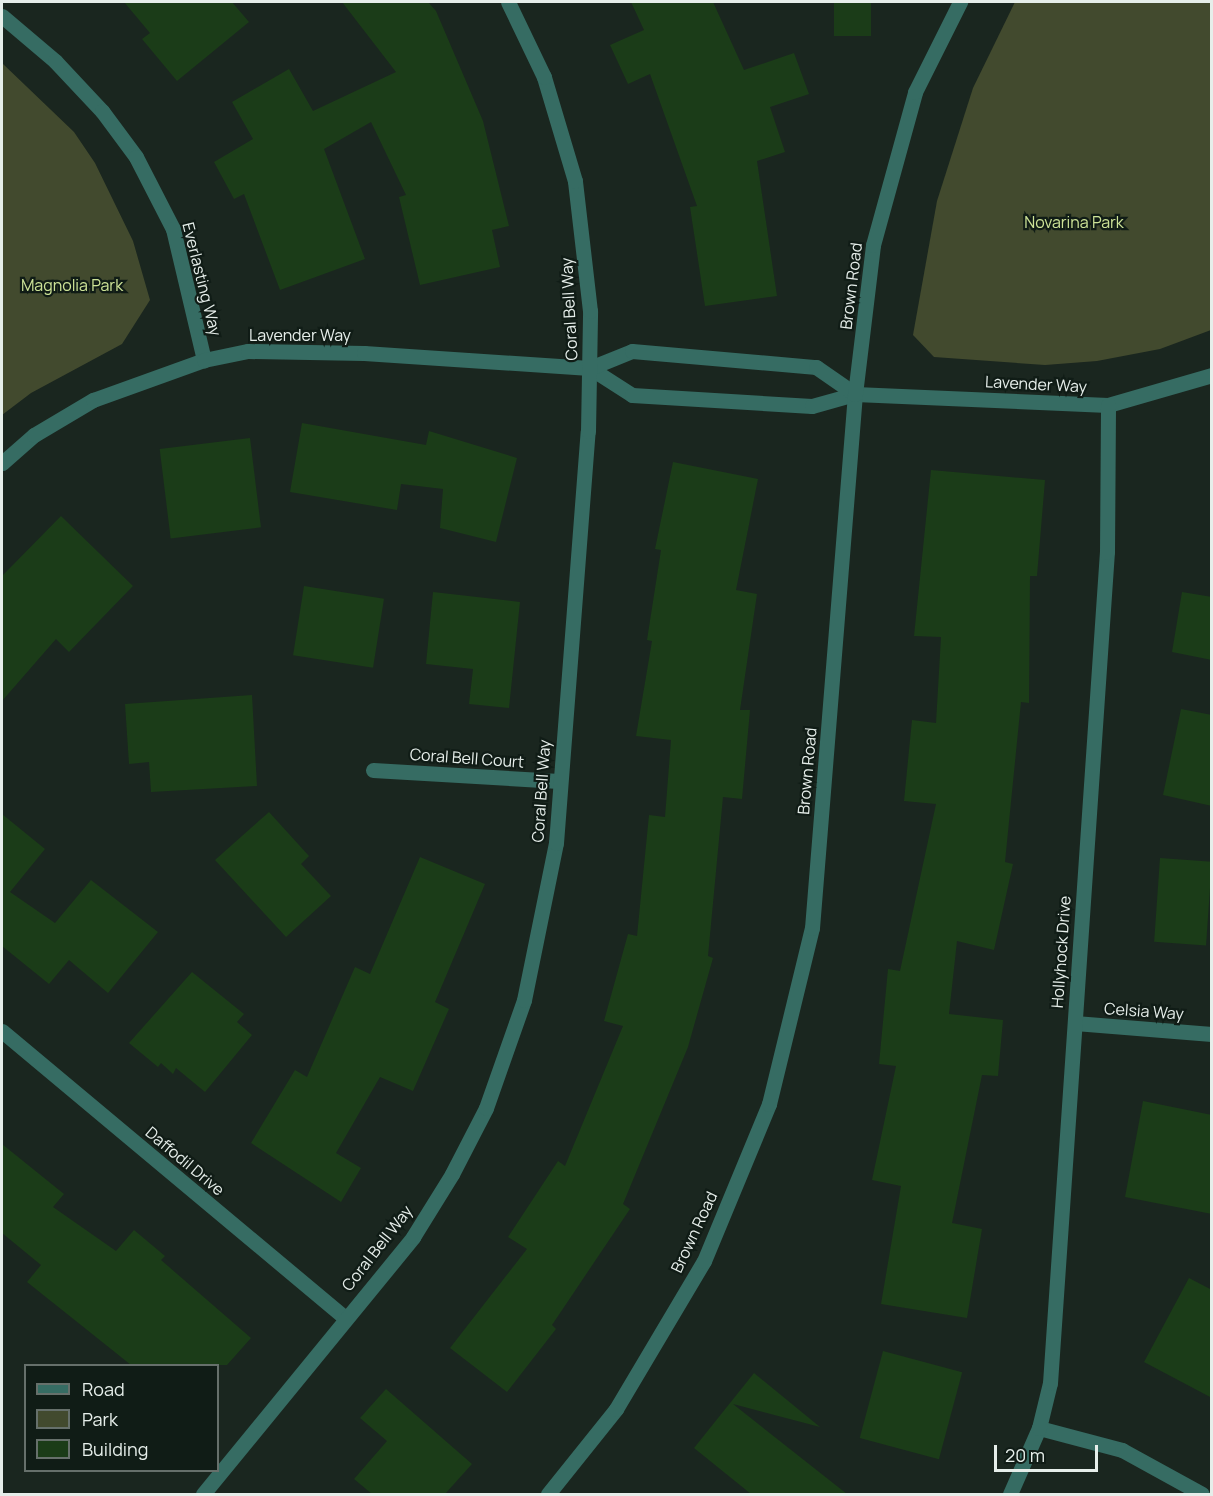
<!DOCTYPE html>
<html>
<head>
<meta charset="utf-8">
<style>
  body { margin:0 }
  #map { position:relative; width:1213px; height:1496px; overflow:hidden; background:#1a261f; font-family:Manrope,sans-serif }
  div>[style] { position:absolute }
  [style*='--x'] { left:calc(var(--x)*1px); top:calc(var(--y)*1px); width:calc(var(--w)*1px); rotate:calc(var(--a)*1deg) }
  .green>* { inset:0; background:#424a2e }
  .building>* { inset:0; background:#1b3c18; transform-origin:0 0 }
  .minor>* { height:15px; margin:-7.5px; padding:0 7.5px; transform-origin:7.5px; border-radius:7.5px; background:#366c63 }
  .tertiary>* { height:15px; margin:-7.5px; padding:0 7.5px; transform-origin:7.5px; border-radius:7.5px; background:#366c63 }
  span { translate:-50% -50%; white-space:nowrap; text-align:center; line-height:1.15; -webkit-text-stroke:4.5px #101c16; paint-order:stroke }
  .park-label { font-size:16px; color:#cde397 }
  .street-label { font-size:16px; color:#e6eeea }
  .frame { position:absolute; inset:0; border:3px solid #e6eeea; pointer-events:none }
  .legend { position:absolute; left:24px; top:1364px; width:195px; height:108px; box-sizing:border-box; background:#101c16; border:2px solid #66706b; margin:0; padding:8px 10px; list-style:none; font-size:18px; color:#e6eeea }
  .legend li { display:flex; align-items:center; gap:12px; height:30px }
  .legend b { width:30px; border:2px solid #66706b }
  .scale { position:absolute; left:994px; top:1445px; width:104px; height:27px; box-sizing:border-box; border:3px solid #e6eeea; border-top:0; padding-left:8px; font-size:18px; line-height:21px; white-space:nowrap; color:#e6eeea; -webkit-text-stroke:4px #101c16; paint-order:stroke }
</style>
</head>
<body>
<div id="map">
  <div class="green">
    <div style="clip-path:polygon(1015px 2px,1211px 2px,1211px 330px,1160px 349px,1097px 361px,1045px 365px,934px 357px,913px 335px,937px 201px,973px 88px)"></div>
    <div style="clip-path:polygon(2px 63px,74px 132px,95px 163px,133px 241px,150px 300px,122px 344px,31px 393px,2px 415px)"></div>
  </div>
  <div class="building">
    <div style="clip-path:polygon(124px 2px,232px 2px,249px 22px,177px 81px,142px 39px,150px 33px)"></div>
    <div style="clip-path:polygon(342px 2px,428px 2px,436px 11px,483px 121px,509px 226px,492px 230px,500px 267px,420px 285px,399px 197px,406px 195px,371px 122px,324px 149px,365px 259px,280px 290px,244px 194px,234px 199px,214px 162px,253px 139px,232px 102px,289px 69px,313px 111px,396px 72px)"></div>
    <div style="clip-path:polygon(631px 2px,713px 2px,744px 70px,794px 53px,809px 94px,770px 107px,785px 152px,757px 161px,777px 296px,705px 306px,690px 207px,697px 206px,650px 74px,628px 84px,610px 45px,644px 30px)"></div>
    <div style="left:834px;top:2px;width:37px;height:34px"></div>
    <div style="clip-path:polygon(302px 423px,426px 445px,429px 431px,517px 458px,496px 542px,440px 528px,443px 489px,401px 484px,397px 510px,290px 492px)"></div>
    <div style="left:250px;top:438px;width:90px;height:91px;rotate:83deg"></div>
    <div style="clip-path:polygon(673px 462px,758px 479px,736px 590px,757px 594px,740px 710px,750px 710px,742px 799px,723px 797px,708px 956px,713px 958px,688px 1047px,623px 1204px,630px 1209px,552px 1325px,556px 1329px,507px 1392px,450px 1348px,527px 1249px,508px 1237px,558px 1161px,565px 1166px,623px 1026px,604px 1021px,628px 934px,637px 936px,649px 815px,665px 817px,671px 740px,636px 736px,652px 641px,647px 640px,661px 550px,655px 549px)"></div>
    <div style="clip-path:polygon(931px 470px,1045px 480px,1037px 576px,1030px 576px,1029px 703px,1021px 702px,1005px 862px,1013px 864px,994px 950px,957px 941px,949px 1014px,1003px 1020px,998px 1076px,982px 1075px,952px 1223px,982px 1229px,967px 1318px,881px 1304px,901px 1186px,872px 1180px,896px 1066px,879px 1064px,888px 969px,900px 971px,936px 804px,904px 801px,912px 720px,936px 723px,941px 637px,914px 636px)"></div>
    <div style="clip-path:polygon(61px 516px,133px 586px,69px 652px,56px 639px,2px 701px,2px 576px)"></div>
    <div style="left:304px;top:586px;width:81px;height:70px;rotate:9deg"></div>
    <div style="clip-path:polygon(433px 592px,520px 602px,509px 708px,469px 704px,473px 669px,426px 664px)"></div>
    <div style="clip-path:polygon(1182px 592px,1212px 597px,1212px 660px,1172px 652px)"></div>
    <div style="clip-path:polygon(252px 695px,257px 786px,151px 792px,149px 762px,129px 764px,125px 704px)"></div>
    <div style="clip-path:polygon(1181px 709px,1212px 715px,1212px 806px,1163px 795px)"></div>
    <div style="clip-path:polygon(269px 812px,309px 856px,301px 864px,331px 896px,286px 937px,215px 860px)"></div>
    <div style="clip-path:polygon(2px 814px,45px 849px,10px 892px,55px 923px,91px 880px,158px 932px,108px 993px,69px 960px,49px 984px,2px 946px)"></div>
    <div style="clip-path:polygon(420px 857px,485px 884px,435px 1002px,449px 1009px,413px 1091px,380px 1077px,336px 1153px,361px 1168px,341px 1202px,251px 1143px,295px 1070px,307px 1077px,355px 967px,370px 974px)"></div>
    <div style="left:1160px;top:858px;width:52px;height:84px;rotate:4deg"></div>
    <div style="clip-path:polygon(192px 972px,244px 1014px,237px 1022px,252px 1035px,205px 1092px,176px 1068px,173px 1074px,161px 1063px,158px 1067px,129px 1043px)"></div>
    <div style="clip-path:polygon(1143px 1101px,1212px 1115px,1212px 1214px,1125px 1197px)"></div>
    <div style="clip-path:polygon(2px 1144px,64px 1194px,53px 1207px,116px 1251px,134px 1230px,165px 1256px,161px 1260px,251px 1338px,227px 1365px,131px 1365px,27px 1282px,41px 1265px,2px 1233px)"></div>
    <div style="clip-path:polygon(1189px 1278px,1212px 1290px,1212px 1398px,1144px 1362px)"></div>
    <div style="left:883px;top:1351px;width:82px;height:90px;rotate:15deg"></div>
    <div style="clip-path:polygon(754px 1373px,820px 1427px,733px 1404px,847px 1494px,751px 1494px,694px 1448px)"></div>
    <div style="clip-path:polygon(386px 1389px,472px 1464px,445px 1494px,372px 1494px,354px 1479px,387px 1441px,360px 1418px)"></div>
  </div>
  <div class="minor">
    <div style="--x:2;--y:16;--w:70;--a:40.3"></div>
    <div style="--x:55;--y:61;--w:69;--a:46.8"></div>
    <div style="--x:102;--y:111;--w:57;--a:53.5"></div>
    <div style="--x:136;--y:157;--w:81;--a:62.8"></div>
    <div style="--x:173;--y:229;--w:135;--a:76.7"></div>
    <div style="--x:590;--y:368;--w:50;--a:32.7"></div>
    <div style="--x:632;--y:395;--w:180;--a:3.5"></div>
    <div style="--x:812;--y:406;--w:45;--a:-15.6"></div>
    <div style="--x:855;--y:394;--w:253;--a:2.5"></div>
    <div style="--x:1108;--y:405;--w:108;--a:-16.1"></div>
    <div style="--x:2;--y:463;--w:43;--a:-41.2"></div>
    <div style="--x:34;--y:435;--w:69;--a:-30.7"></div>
    <div style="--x:93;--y:400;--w:118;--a:-19.8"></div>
    <div style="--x:204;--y:360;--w:45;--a:-11.6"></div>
    <div style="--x:248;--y:351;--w:116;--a:1"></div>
    <div style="--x:364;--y:353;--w:226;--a:3.8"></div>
    <div style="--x:590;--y:368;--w:45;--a:-22"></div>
    <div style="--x:632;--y:351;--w:185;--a:5"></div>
    <div style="--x:816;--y:367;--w:47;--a:34.7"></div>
    <div style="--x:373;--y:770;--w:186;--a:3.4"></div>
    <div style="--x:1075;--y:1023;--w:137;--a:4.6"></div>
    <div style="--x:2;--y:1031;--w:447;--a:39.9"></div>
    <div style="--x:1039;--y:1428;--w:86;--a:14.8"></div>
    <div style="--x:1122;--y:1450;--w:91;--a:28.8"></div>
    <div style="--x:203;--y:1494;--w:332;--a:-50.7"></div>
    <div style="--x:413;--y:1237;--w:74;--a:-58.2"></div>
    <div style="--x:452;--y:1174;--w:74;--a:-62.7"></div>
    <div style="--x:486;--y:1108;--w:114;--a:-70.6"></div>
    <div style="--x:524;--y:1000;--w:160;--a:-78.5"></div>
    <div style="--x:556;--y:843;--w:413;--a:-85.6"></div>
    <div style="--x:588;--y:431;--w:120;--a:-89"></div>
    <div style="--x:590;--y:311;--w:131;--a:-96.6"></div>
    <div style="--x:575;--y:181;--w:109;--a:-106.6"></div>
    <div style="--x:544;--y:77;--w:83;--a:-115.6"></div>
    <div style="--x:1010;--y:1494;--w:72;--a:-66.3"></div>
    <div style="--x:1039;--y:1428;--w:46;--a:-76.3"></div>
    <div style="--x:1050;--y:1383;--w:833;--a:-86.08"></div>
    <div style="--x:1107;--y:552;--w:147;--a:-89.6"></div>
  </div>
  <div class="tertiary">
    <div style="--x:548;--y:1494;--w:109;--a:-51.3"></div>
    <div style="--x:616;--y:1409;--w:172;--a:-59.3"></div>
    <div style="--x:704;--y:1261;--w:170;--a:-67.5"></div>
    <div style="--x:769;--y:1104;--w:181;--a:-76.3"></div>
    <div style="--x:812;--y:928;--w:536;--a:-85.4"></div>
    <div style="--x:855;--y:394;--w:150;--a:-83.1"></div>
    <div style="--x:873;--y:245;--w:159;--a:-74.6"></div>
    <div style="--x:915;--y:92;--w:101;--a:-63.4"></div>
  </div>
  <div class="park-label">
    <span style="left:1074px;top:222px">Novarina Park</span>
    <span style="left:72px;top:285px">Magnolia Park</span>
  </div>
  <div class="street-label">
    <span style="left:202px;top:279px;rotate:76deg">Everlasting Way</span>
    <span style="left:851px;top:286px;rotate:-83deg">Brown Road</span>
    <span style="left:569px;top:309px;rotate:-93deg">Coral Bell Way</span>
    <span style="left:300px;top:335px">Lavender Way</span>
    <span style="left:1036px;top:384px;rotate:3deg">Lavender Way</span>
    <span style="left:467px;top:758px;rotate:4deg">Coral Bell Court</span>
    <span style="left:807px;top:771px;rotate:-85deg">Brown Road</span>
    <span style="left:541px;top:791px;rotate:-86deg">Coral Bell Way</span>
    <span style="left:1061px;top:952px;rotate:-86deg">Hollyhock Drive</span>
    <span style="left:1144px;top:1011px;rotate:4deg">Celsia Way</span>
    <span style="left:185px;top:1161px;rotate:40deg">Daffodil Drive</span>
    <span style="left:694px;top:1232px;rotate:-65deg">Brown Road</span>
    <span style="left:377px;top:1248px;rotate:-52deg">Coral Bell Way</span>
  </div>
  <div class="frame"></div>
  <ul class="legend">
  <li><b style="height:8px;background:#366c63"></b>Road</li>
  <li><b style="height:16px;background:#424a2e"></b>Park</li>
  <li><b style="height:16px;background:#1b3c18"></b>Building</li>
  </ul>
  <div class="scale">20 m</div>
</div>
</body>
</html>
